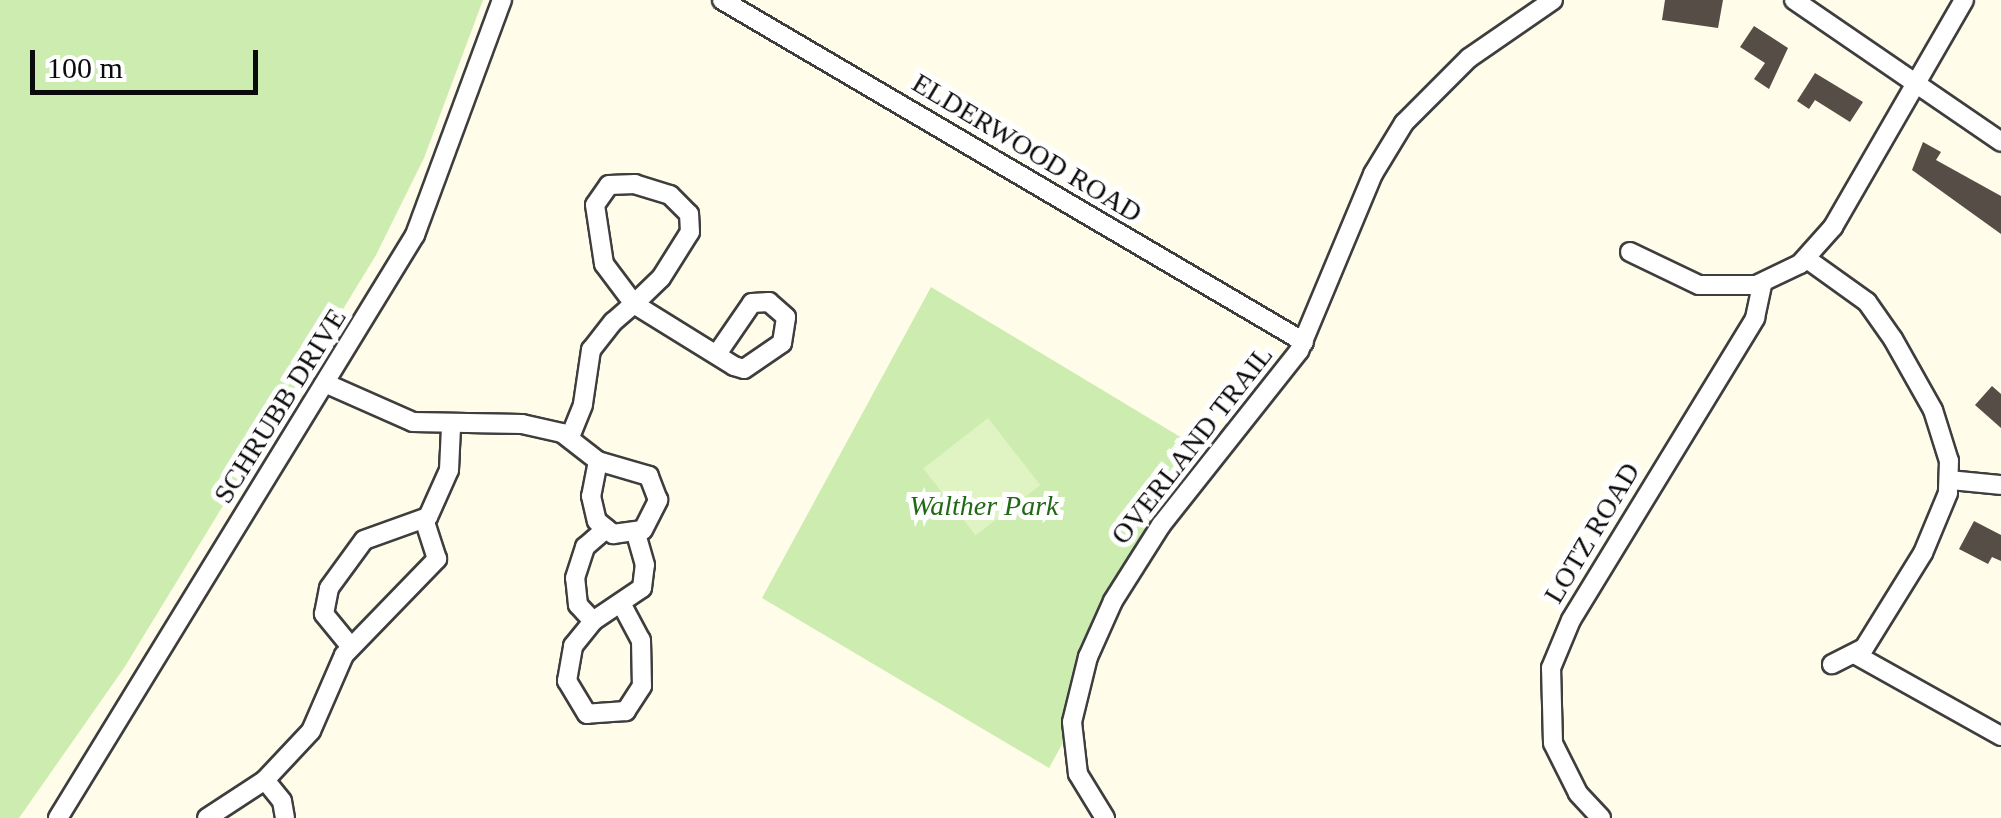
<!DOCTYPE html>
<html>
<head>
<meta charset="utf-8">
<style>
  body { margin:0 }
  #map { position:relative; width:2001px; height:818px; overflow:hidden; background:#fffce9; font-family:"Times New Roman",serif }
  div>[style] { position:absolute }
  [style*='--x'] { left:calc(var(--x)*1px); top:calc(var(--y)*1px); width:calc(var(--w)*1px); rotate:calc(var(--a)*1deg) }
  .green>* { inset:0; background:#ccedaf }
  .pitch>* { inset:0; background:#dff4c2; transform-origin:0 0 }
  .building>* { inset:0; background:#554d46 }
  .roads { filter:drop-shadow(2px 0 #3e3e3e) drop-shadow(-2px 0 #3e3e3e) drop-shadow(0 2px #3e3e3e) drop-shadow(0 -2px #3e3e3e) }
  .street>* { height:18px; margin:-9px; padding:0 9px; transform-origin:9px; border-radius:9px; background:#fff }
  span { translate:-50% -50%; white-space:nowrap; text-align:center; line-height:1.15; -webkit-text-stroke:10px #fff; paint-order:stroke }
  .street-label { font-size:28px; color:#0b0b0b }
  .park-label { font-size:28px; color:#226916; font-style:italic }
  .scale { position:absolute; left:30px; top:50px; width:228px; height:45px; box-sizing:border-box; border:5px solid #0b0b0b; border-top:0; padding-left:12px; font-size:30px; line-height:35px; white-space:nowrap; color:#0b0b0b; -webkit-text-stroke:8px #fff; paint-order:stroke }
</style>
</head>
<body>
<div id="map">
  <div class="green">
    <div style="clip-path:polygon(0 0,483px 0,424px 158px,376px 255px,124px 668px,19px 818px,0 818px)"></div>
    <div style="clip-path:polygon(931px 287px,1207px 453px,1104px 600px,1076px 660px,1065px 739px,1049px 768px,762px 598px)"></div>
  </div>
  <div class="pitch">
    <div style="left:988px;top:418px;width:85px;height:82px;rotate:52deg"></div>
  </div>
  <div class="building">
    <div style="clip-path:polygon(1665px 0,1723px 0,1718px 28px,1662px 20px)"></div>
    <div style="clip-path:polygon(1754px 26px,1788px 48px,1769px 89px,1754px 79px,1765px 63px,1740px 47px)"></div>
    <div style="clip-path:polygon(1815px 73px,1863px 102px,1850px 122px,1815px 100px,1809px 109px,1797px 101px)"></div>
    <div style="clip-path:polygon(1923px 142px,1941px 152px,1936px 160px,2001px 196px,2001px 234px,1912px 170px)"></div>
    <div style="clip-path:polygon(1992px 386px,2001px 394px,2001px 428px,1975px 405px)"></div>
    <div style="clip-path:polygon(1974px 521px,2001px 535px,2001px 561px,1992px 557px,1988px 564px,1959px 549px)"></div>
  </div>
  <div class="roads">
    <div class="street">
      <div style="--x:722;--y:0;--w:675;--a:30.44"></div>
      <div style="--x:1794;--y:0;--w:251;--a:34.4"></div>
      <div style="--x:1630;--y:252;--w:76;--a:25.6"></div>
      <div style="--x:1699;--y:285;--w:57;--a:0"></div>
      <div style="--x:1756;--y:285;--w:49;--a:-25.5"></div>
      <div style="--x:1800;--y:264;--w:50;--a:-48.3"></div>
      <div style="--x:1833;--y:227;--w:262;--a:-60"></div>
      <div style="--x:1807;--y:259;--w:74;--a:35.6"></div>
      <div style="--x:1867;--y:302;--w:45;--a:54.9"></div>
      <div style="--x:1893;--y:339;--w:81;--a:60.6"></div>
      <div style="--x:1933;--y:410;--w:53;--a:72.6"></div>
      <div style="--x:1949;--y:461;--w:32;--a:92"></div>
      <div style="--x:1948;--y:493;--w:65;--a:112.6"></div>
      <div style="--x:1923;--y:553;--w:112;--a:121.8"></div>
      <div style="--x:1864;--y:648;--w:36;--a:153"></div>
      <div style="--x:327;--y:384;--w:94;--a:23.8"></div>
      <div style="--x:413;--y:422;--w:109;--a:1.1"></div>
      <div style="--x:522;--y:424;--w:41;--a:12.7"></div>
      <div style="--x:562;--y:433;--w:46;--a:37.9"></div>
      <div style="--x:598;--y:461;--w:36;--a:101"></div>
      <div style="--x:591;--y:496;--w:26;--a:77"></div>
      <div style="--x:597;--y:521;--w:21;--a:39"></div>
      <div style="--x:613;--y:534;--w:30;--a:-8"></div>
      <div style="--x:643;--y:530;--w:34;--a:-63"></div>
      <div style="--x:658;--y:500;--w:26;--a:-111"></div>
      <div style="--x:649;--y:476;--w:53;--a:-163.6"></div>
      <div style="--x:570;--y:437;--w:35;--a:-68"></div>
      <div style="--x:583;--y:404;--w:55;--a:-81.6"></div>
      <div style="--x:591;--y:350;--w:36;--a:-52"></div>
      <div style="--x:613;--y:322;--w:28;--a:-41"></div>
      <div style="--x:634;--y:304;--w:37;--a:-44"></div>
      <div style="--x:661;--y:278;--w:54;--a:-57.8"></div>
      <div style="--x:690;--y:232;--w:18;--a:-93"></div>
      <div style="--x:689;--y:214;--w:27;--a:-135"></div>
      <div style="--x:670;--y:195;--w:37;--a:-163"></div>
      <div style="--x:635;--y:184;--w:26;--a:178"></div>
      <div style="--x:609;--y:185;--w:24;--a:125"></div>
      <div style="--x:595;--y:205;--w:60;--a:81.3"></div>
      <div style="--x:604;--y:264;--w:50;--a:53.1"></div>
      <div style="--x:634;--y:304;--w:118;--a:31.8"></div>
      <div style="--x:734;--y:366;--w:10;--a:17"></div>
      <div style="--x:744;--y:369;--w:46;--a:-34.4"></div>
      <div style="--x:782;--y:343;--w:26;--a:-81"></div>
      <div style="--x:786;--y:317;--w:23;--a:-139"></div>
      <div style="--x:769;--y:302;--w:17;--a:177"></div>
      <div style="--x:752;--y:303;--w:62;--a:124.5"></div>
      <div style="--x:1950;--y:480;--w:51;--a:5.6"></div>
      <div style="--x:622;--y:605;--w:40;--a:62"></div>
      <div style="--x:641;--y:640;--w:46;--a:88.8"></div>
      <div style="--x:642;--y:686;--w:30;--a:123"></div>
      <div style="--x:626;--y:711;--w:39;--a:176"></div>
      <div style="--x:587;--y:714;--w:39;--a:-121"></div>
      <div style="--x:567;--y:681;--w:36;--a:-80"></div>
      <div style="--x:573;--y:646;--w:32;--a:-51"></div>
      <div style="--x:593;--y:621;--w:59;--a:-34"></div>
      <div style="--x:642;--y:588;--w:23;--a:-83"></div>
      <div style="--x:645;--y:565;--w:32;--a:-106"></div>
      <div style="--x:593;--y:621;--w:22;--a:-133"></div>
      <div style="--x:578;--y:605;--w:27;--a:-96"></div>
      <div style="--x:575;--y:578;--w:33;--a:-72"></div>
      <div style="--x:585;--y:547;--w:28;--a:-41"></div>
      <div style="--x:351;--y:647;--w:43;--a:-129.3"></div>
      <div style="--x:324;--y:614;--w:26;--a:-79"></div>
      <div style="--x:329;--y:588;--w:59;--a:-53.9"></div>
      <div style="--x:364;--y:540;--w:68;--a:-19.8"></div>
      <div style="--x:428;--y:517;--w:51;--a:-65.9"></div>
      <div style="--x:449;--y:470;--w:43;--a:-87.3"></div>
      <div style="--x:1856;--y:655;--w:166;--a:29.2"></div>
      <div style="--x:265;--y:780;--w:67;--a:-46.8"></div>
      <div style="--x:311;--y:731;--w:83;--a:-66.5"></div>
      <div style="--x:344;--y:655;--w:134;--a:-45.9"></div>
      <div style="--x:437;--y:559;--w:42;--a:-108"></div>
      <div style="--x:58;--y:818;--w:684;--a:-58.52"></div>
      <div style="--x:415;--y:235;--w:251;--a:-69.7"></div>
      <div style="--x:207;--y:818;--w:69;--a:-33.2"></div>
      <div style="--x:265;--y:780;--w:27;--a:51"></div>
      <div style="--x:282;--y:801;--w:17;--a:80"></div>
      <div style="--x:1105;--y:818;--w:52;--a:-121.5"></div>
      <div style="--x:1078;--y:774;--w:52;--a:-96.6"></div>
      <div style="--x:1072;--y:722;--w:67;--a:-76.2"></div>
      <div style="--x:1088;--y:657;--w:61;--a:-65.9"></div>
      <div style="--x:1113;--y:601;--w:90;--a:-57.7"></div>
      <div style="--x:1161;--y:525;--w:222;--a:-51.6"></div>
      <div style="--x:1299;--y:351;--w:192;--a:-67.3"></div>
      <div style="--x:1373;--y:174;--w:60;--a:-58.7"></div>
      <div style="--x:1404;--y:123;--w:92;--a:-45"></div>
      <div style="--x:1469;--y:58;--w:102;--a:-34.6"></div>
      <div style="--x:1601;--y:818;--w:34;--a:-133"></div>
      <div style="--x:1578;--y:793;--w:56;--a:-116.6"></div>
      <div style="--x:1553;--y:743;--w:75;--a:-91.5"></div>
      <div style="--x:1551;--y:668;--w:52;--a:-67.4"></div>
      <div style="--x:1571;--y:620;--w:354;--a:-58.6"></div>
      <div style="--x:1755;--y:318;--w:35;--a:-78"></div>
    </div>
  </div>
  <div class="street-label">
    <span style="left:1027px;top:148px;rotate:31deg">ELDERWOOD ROAD</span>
    <span style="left:280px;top:406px;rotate:-58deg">SCHRUBB DRIVE</span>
    <span style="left:1192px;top:445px;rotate:-52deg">OVERLAND TRAIL</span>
    <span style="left:1592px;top:533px;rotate:-59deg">LOTZ ROAD</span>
  </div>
  <div class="park-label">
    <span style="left:984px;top:506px">Walther Park</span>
  </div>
  <div class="scale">100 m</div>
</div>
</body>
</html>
